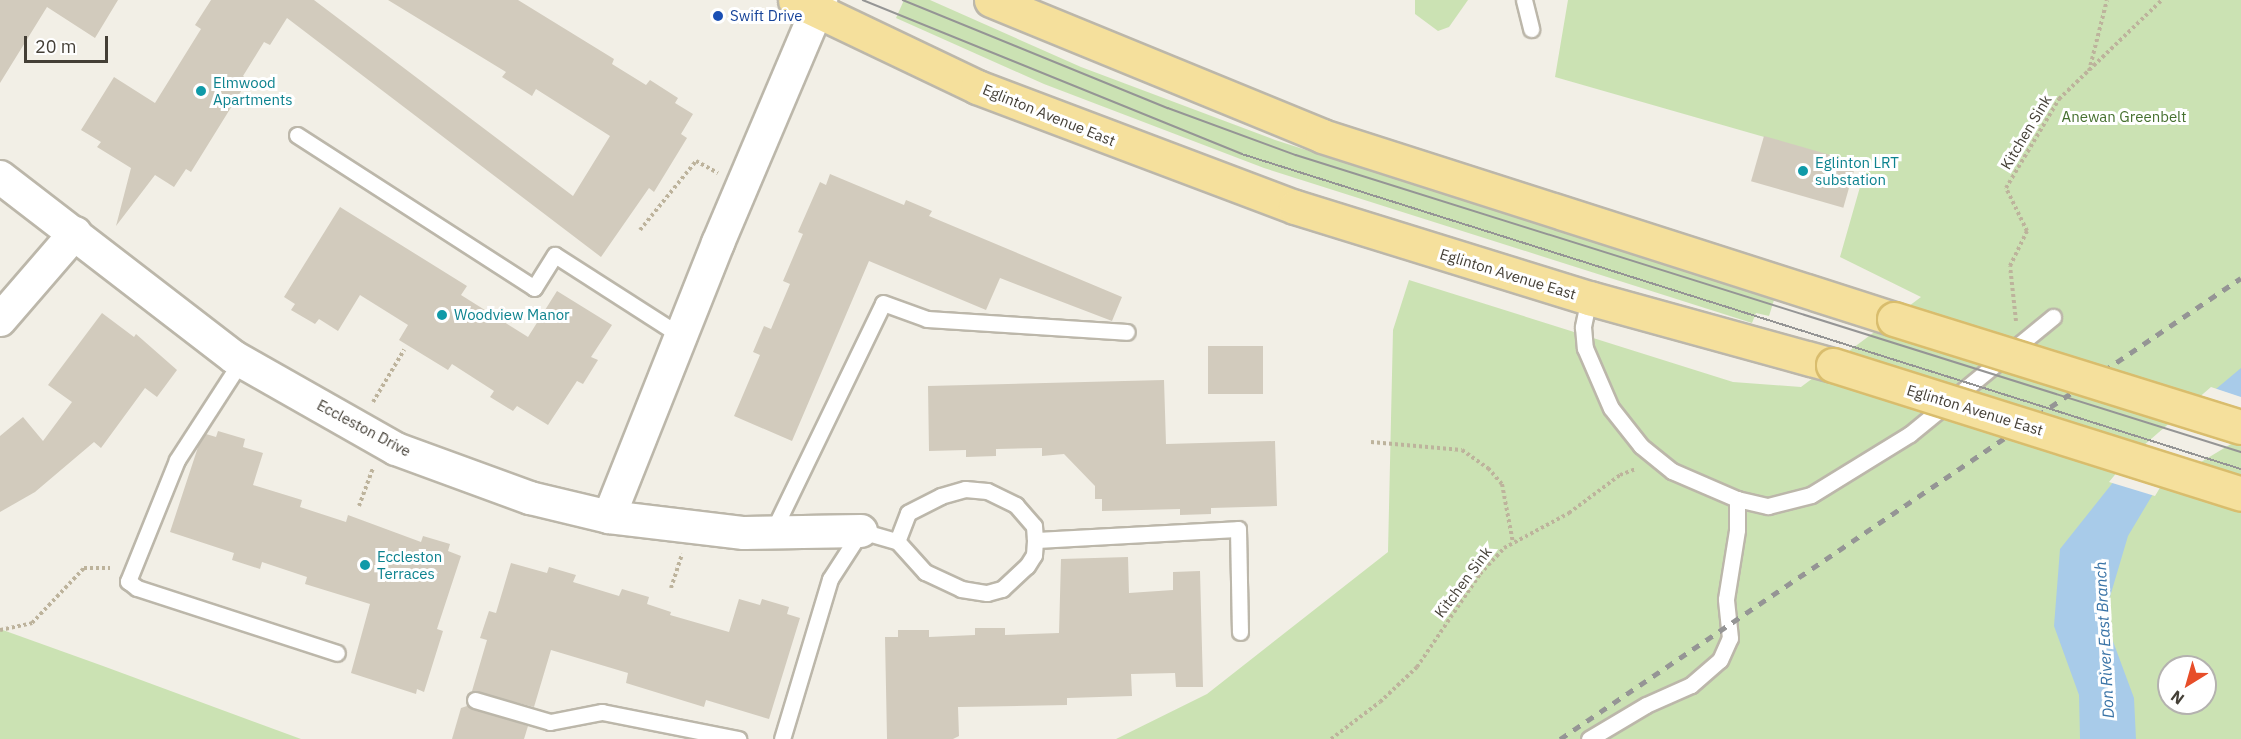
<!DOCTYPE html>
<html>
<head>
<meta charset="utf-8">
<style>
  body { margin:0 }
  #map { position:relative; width:2241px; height:739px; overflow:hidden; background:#f2efe6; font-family:"IBM Plex Sans",sans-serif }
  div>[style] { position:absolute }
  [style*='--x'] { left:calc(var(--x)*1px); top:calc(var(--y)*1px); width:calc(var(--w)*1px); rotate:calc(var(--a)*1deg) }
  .green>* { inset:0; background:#cbe2b3 }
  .water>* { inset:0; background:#a8cbe9 }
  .pier>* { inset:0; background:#f2efe6 }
  .building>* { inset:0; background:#d2cbbd; transform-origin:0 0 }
  .path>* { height:4px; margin-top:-2px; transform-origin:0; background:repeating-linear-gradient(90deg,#bdb39c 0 3px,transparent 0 6px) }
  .roads { filter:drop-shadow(2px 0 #bcb7aa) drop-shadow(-2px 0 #bcb7aa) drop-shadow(0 2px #bcb7aa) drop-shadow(0 -2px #bcb7aa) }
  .lane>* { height:15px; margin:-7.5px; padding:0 7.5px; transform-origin:7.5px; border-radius:7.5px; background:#fff }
  .street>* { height:32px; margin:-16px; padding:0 16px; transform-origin:16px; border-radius:16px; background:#fff }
  .primary>* { height:33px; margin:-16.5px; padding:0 16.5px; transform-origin:16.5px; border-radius:16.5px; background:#f5e09c }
  .tram>* { height:1.5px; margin:-0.75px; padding:0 0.75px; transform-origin:0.75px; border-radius:0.75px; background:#959595 }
  .rail>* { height:4.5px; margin-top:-2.25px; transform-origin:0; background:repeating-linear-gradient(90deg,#959595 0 8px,transparent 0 16px) }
  .bridges { filter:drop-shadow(2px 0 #d9bd6d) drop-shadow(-2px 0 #d9bd6d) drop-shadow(0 2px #d9bd6d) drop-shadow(0 -2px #d9bd6d) }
  .primary-bridge>* { height:33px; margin:-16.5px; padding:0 16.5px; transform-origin:16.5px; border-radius:16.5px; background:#f5e09c }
  .dots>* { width:16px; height:16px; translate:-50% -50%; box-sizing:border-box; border:3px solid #fff; border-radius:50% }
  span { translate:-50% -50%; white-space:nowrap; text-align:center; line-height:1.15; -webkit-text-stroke:6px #fff; paint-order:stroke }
  .transit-label { font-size:15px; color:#164399 }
  .left { translate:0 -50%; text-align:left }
  .culture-label { font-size:15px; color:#0d838f }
  .street-label { font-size:15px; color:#443f36 }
  .park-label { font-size:15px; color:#45702f }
  .water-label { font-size:16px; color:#3973a6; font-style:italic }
  .north { position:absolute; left:2157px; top:655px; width:60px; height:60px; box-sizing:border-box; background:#fff; border:2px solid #b4b2af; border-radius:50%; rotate:217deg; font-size:16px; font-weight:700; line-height:24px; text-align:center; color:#443f36 }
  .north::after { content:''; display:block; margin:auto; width:21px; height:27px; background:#e74e29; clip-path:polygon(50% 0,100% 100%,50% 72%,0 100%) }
  .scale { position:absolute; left:24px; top:36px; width:84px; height:27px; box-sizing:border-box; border:3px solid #443f36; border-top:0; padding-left:8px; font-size:18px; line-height:21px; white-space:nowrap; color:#443f36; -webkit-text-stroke:4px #fff; paint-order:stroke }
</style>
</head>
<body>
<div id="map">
  <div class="green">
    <div style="clip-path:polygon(904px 0,930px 0,1081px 67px,1275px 140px,1774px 300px,1769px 316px,1756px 313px,1752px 323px,1264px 168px,1044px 84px,896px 18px)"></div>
    <div style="clip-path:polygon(1415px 0,1468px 0,1449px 27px,1438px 31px,1415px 14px)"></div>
    <div style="clip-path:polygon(evenodd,1568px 0,2241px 0,2241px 739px,1116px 739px,1207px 694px,1388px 552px,1393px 330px,1409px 280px,1733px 382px,1801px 387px,1921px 297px,1840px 257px,1866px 166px,1555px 77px,1568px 0,2169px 667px,2205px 667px,2205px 703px,2169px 703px,2169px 667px)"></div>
    <div style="clip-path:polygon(0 629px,103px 666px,301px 739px,0 739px)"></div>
  </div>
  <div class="water">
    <div style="clip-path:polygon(2241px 368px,2241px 434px,2159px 484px,2128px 536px,2104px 617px,2134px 698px,2136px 739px,2080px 739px,2079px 695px,2054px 626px,2060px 549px,2130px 461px)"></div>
  </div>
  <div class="pier">
    <div style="clip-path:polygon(2211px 387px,2241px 397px,2241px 438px,2161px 486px,2155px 496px,2109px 482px,2128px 459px)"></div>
  </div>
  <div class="building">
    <div style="clip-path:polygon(0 0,118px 0,95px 38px,47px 7px,0 83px)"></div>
    <div style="clip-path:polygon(211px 0,314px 0,573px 196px,610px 136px,536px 89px,532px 96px,502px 77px,506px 72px,388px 0,518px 0,614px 59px,612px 64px,646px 85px,650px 80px,678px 98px,675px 103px,693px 114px,681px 134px,687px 138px,654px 192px,649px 188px,601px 257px,287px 18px,270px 45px,264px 42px,243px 76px,248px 80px,191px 172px,186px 169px,174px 187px,155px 175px,116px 226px,131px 168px,97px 147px,101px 142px,81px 130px,114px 77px,155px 103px,201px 29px,195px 25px)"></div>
    <div style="left:1764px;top:136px;width:96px;height:47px;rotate:16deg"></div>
    <div style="clip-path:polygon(830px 174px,904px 205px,906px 200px,932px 211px,929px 216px,1122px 297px,1112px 321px,1000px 278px,986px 310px,869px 261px,792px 441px,734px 416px,760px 355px,753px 352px,764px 326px,771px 329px,790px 284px,783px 281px,803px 234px,798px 232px,820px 182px,826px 185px)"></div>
    <div style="clip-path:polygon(340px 207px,467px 286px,461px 295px,528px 337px,557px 291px,612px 325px,591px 357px,598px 360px,583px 384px,577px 381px,548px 425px,517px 406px,513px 411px,490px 397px,494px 391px,452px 364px,448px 370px,399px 340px,408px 325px,360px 295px,338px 331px,319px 319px,315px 324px,291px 310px,295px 304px,284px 297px)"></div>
    <div style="clip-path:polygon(102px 313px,134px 337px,136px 334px,177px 370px,157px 397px,145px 388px,101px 448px,94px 442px,35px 492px,0 512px,0 436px,23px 417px,43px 441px,72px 402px,48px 385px)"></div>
    <div style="left:1208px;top:346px;width:55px;height:48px"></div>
    <div style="clip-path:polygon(1164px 380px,1166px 444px,1275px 441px,1277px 506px,1211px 508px,1211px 514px,1180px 515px,1180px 509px,1102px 511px,1102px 499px,1095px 499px,1095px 486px,1064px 454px,1042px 456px,1042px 448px,996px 449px,996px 456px,966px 457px,966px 450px,929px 451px,928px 386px)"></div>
    <div style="clip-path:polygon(218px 431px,245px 439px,243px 447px,263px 453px,253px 485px,302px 500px,300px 507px,346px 522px,348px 515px,421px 542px,423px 536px,450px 544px,448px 551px,461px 556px,437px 629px,443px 631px,424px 692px,417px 689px,416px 694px,351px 673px,370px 604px,305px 584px,307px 577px,262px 562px,260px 569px,232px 560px,234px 553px,170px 532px,199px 444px,206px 434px,216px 437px)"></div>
    <div style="clip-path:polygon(1128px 557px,1129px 593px,1173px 590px,1173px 572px,1200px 571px,1203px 687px,1176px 687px,1175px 673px,1131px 674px,1132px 696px,1067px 698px,1067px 705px,958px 707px,959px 736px,953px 739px,887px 739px,885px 637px,898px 637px,898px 630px,929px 630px,929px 637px,975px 635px,975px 628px,1005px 628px,1005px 635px,1059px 633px,1061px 559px)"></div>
    <div style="clip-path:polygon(511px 563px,547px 573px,549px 567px,576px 575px,573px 582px,619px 596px,622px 589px,649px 597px,647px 604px,671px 612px,670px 615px,729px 632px,739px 599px,760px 605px,762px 599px,789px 607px,787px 614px,800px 618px,769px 719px,706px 700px,704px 707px,626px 683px,628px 673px,551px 650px,534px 707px,472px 691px,487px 640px,480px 638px,489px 611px,496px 613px)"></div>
    <div style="clip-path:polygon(467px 706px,528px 726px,524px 739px,452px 739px,461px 708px)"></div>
  </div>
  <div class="path">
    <div style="--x:2089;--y:71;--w:73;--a:-75.8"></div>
    <div style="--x:640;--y:230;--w:89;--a:-50.9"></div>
    <div style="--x:696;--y:161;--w:25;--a:29"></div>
    <div style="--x:2016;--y:321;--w:55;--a:-96.2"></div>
    <div style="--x:2010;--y:266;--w:39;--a:-64"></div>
    <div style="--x:2027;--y:231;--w:48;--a:-116"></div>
    <div style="--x:2006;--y:188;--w:104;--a:-59.2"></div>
    <div style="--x:2059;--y:99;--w:143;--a:-43.9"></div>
    <div style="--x:373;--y:402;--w:61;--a:-59.2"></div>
    <div style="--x:1371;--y:442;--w:91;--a:5"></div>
    <div style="--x:1462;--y:450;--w:32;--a:35"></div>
    <div style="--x:1488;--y:468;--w:21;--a:49"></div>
    <div style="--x:1502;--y:484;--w:60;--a:79.4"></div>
    <div style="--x:359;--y:506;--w:40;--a:-69.8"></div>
    <div style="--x:671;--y:588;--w:36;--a:-72"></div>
    <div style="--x:0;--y:630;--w:33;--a:-12"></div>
    <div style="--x:32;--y:623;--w:76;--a:-46.6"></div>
    <div style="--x:84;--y:568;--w:26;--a:0"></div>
    <div style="--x:1331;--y:739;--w:61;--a:-37.1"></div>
    <div style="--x:1380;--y:702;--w:51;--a:-43.4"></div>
    <div style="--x:1417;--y:667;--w:112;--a:-55.9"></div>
    <div style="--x:1480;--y:574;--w:35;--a:-47"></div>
    <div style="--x:1504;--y:548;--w:74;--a:-28.3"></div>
    <div style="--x:1569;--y:513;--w:64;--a:-36.7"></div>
    <div style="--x:1620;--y:475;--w:17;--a:-21"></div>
  </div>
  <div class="roads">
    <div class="lane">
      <div style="--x:1524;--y:0;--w:30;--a:76"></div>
      <div style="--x:297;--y:135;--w:282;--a:32.8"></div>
      <div style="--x:534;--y:288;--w:39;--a:-58"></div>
      <div style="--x:555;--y:255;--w:150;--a:32.7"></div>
      <div style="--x:1589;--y:298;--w:30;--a:102"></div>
      <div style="--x:1583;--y:327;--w:21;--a:85"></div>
      <div style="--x:1585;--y:348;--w:65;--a:66.6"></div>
      <div style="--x:1611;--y:408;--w:48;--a:51.7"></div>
      <div style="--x:1641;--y:446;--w:40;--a:39"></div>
      <div style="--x:1672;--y:471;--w:71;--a:23.3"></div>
      <div style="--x:1737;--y:499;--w:32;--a:13"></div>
      <div style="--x:1768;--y:506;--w:44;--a:-14.3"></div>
      <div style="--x:1811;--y:495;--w:116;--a:-31.6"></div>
      <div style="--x:1910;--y:434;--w:185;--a:-39.3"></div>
      <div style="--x:241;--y:361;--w:118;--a:122.9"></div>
      <div style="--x:177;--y:460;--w:131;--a:112"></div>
      <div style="--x:128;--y:581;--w:11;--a:38"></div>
      <div style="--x:137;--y:588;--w:210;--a:18"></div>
      <div style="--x:772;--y:533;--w:255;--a:-64.2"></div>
      <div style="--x:883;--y:303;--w:47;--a:20"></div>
      <div style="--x:927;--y:319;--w:200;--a:3.7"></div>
      <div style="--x:1035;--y:540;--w:203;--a:-3.1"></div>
      <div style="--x:1238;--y:529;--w:103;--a:88.9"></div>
      <div style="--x:475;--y:700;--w:78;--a:16.3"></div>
      <div style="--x:550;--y:722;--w:53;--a:-10.9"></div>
      <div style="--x:602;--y:712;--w:139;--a:11.2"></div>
      <div style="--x:782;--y:739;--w:167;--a:-73.3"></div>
      <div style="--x:830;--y:579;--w:57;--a:-57.1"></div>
      <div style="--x:861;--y:531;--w:37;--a:16"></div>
      <div style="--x:897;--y:541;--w:42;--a:47.9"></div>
      <div style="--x:925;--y:572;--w:40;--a:25"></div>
      <div style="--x:961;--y:589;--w:26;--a:9"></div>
      <div style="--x:987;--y:593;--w:16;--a:-15"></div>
      <div style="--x:1002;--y:589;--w:34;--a:-43"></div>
      <div style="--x:1027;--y:566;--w:13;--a:-58"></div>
      <div style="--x:1034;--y:555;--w:15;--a:-86"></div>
      <div style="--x:1035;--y:540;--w:14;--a:-94"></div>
      <div style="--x:1034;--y:526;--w:28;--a:-131"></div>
      <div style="--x:1016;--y:505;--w:32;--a:-154"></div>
      <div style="--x:987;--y:491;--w:22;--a:-175"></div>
      <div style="--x:965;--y:489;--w:25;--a:164"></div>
      <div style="--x:941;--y:496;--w:37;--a:153"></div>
      <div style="--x:908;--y:513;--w:30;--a:111"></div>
      <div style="--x:1589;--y:739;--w:66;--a:-30.8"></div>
      <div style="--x:1646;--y:705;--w:49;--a:-24"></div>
      <div style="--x:1691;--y:685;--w:38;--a:-41"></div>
      <div style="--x:1720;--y:660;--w:24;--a:-66"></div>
      <div style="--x:1730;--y:638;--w:39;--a:-96"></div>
      <div style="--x:1726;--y:599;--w:70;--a:-80.9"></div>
      <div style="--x:1737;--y:530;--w:31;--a:-90"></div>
    </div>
    <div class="street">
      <div style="--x:0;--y:177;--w:295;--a:37.6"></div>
      <div style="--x:234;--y:357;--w:186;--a:29.6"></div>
      <div style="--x:396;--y:449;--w:143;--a:20.1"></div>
      <div style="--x:530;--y:498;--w:81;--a:13.5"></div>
      <div style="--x:609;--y:517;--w:136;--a:6.8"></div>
      <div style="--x:744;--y:533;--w:117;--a:-1"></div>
      <div style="--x:0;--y:320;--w:115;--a:-49.2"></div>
      <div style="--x:609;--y:517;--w:295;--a:-68.3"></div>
      <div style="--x:718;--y:243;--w:264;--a:-67"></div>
    </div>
    <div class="primary">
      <div style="--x:795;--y:0;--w:202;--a:25.5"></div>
      <div style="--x:977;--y:87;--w:340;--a:20.7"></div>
      <div style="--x:1295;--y:207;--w:308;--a:17.2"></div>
      <div style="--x:1589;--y:298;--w:253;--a:15.4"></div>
      <div style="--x:991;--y:0;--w:358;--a:22.3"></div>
      <div style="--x:1322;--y:136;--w:601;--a:17.74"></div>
    </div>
  </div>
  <div class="tram">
    <div style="--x:863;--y:0;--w:409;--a:22.1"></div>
    <div style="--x:1242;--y:154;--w:1047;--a:17.5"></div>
    <div style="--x:903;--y:0;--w:286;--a:22.2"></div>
    <div style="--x:1168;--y:108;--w:136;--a:20.2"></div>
    <div style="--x:1296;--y:155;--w:991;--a:17.45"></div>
  </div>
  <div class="rail">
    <div style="--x:1560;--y:739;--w:822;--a:-34.1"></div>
  </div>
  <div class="bridges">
    <div class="primary-bridge">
      <div style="--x:1894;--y:319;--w:363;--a:17.3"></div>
      <div style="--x:1833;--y:365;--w:428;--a:17.5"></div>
    </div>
  </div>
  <div class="dots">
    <div style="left:718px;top:16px;background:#1a4fb4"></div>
    <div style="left:201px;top:91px;background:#0f9aa8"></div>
    <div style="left:1803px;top:171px;background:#0f9aa8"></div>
    <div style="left:442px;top:315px;background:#0f9aa8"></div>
    <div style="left:365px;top:565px;background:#0f9aa8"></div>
  </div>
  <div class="transit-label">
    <span class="left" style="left:730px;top:16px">Swift Drive</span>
  </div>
  <div class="culture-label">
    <span class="left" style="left:213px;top:91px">Elmwood<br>Apartments</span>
    <span class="left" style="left:1815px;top:171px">Eglinton LRT<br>substation</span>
    <span class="left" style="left:454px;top:315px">Woodview Manor</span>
    <span class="left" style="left:377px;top:565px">Eccleston<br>Terraces</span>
  </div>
  <div class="street-label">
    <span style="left:1049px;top:115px;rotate:22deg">Eglinton Avenue East</span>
    <span style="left:2026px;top:132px;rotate:-59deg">Kitchen Sink</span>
    <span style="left:1508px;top:274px;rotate:17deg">Eglinton Avenue East</span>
    <span style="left:1975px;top:410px;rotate:17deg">Eglinton Avenue East</span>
    <span style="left:364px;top:428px;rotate:28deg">Eccleston Drive</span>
    <span style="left:1463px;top:582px;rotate:-53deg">Kitchen Sink</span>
  </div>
  <div class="park-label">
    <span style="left:2124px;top:117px">Anewan Greenbelt</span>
  </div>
  <div class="water-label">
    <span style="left:2104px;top:640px;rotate:-93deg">Don River East Branch</span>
  </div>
  <div class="north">N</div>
  <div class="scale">20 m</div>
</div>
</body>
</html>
